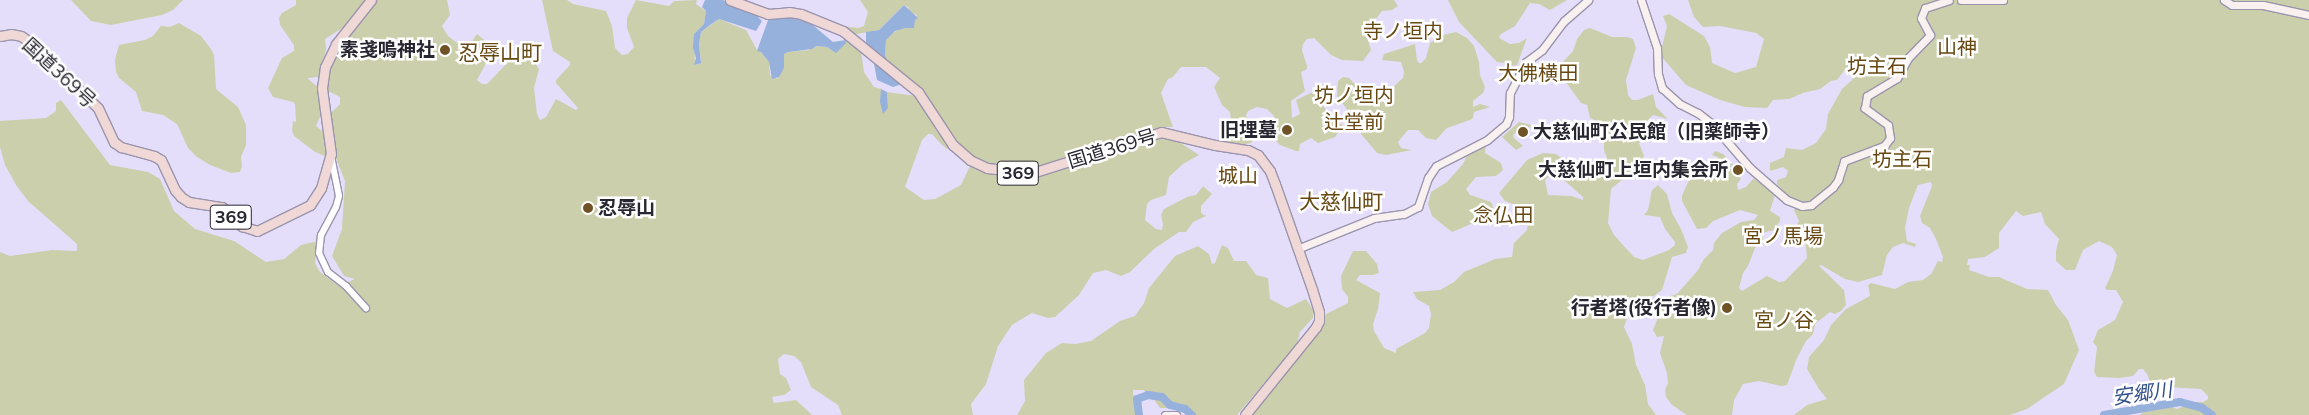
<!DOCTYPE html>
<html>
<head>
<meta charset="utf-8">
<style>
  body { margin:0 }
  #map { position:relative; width:2309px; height:415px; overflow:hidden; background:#e5defa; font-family:Mulish,"Noto Sans JP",sans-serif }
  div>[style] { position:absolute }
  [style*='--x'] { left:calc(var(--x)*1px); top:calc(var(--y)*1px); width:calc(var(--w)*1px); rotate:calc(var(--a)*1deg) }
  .green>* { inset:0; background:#cccfac }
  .water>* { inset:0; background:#97b1dd }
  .river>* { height:8px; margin:-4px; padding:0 4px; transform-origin:4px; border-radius:4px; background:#97b1dd }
  .roads { filter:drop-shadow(1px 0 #9a94ad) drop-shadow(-1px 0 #9a94ad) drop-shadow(0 1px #9a94ad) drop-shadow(0 -1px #9a94ad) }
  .tertiary>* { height:6px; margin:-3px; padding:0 3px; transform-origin:3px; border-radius:3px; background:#fff }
  .secondary>* { height:7px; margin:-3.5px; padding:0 3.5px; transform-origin:3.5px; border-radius:3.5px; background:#f9f1f0 }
  .trunk>* { height:9px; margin:-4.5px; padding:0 4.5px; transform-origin:4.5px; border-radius:4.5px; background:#f0d8d6 }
  .dots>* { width:14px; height:14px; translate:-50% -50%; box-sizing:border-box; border:2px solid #fff; border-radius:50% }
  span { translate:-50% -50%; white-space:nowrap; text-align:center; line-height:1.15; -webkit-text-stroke:5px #fff; paint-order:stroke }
  .shield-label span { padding:1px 4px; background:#fff; border:1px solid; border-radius:4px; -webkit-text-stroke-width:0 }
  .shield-label { font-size:18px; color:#282630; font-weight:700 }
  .poi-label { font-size:19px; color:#282630; font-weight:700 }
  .right { translate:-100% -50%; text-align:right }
  .left { translate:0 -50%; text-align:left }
  .street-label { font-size:19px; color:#282630 }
  .neighbourhood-label { font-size:20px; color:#674812 }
  .water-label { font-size:20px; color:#325089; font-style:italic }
  .quarter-label { font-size:21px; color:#674812 }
</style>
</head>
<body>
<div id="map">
  <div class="green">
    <div style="clip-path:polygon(71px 0,183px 0,173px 10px,162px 15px,111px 25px,91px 21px)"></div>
    <div style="clip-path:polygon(296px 0,366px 0,344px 27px,325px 39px,326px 50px,318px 77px,307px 78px,319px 88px,322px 112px,316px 126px,326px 135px,327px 157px,315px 152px,294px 136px,292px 130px,293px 121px,296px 122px,295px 104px,293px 102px,273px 97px,268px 88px,282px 58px,294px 51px,294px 45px,280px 25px,279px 18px,282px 13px,296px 5px)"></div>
    <div style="clip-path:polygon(374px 0,447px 0,450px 15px,442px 26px,448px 36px,461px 46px,468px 47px,477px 34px,494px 48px,477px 80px,482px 84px,487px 84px,515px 55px,530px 55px,539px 69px,534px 88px,537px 114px,540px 120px,546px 117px,556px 99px,576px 110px,578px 108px,556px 83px,556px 80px,570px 65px,570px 62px,553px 51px,542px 0,567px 0,573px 4px,606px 11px,612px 26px,615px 48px,622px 55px,628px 54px,634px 47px,627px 28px,627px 18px,636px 0,669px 6px,674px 1px,697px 0,696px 4px,706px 11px,704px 24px,694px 34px,695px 65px,701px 62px,699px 44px,701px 32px,719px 19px,746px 30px,757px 50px,761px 52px,769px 62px,770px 75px,777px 79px,784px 68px,784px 54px,788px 52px,809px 50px,816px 46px,827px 47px,835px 52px,847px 41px,861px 51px,864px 72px,874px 87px,881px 89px,882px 110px,888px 108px,887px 92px,916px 96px,923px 104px,937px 132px,950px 148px,947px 149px,941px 144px,932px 134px,928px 134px,922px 140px,905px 187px,924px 200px,935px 199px,961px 185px,970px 166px,999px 176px,1028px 179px,1147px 140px,1170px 136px,1199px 155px,1183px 164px,1169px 177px,1166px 195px,1151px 200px,1147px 204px,1145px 220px,1156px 229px,1162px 230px,1163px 224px,1161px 215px,1164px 209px,1187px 197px,1196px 195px,1203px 186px,1212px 194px,1201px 206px,1201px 213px,1206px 216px,1193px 222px,1186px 232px,1179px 232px,1154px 249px,1130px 272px,1121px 276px,1106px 270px,1093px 273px,1079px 295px,1055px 317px,1048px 318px,1032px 313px,1012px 325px,998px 346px,986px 384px,971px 404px,973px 415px,842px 415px,838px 405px,811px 387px,801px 362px,794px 356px,784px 354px,778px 359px,780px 374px,786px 378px,791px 390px,784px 395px,772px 397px,774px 403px,796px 400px,812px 415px,0 415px,0 252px,10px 256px,52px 250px,77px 251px,77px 244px,28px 201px,16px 185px,5px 165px,0 147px,0 121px,46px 118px,56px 111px,56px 103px,61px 100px,110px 165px,148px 172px,160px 179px,174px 211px,195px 229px,234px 241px,266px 262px,284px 259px,301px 245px,318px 241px,315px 263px,320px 272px,339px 286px,355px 279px,344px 276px,332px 256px,342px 229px,345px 181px,335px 156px,330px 119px,331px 113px,340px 104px,340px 97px,324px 89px,331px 58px)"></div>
    <div style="clip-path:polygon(860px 0,1394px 0,1398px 6px,1392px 10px,1382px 11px,1376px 19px,1370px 22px,1367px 37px,1371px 50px,1363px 61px,1342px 60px,1331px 55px,1314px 38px,1307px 39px,1303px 44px,1302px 50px,1307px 66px,1307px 69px,1301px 72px,1305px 91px,1291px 101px,1292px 118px,1300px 114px,1296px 100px,1317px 90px,1325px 109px,1343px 126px,1335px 137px,1318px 143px,1311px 138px,1300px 144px,1299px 151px,1296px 151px,1280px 145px,1272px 137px,1274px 116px,1267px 109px,1257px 107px,1248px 111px,1246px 115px,1254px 139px,1251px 143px,1234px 146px,1223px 142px,1223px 138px,1229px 133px,1231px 122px,1230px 112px,1222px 105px,1214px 87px,1220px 78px,1206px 67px,1181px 67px,1173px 77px,1168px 79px,1161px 93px,1173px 127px,1163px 127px,1030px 170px,986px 165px,963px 152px,939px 120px,889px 65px,885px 55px,886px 40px,891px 34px,915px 20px,917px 15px,910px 12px,908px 7px,904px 5px,879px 30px,852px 35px,841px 26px,858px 28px,864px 26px,868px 12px)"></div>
    <div style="clip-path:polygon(1448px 0,1567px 0,1550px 10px,1539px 4px,1530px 3px,1515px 26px,1501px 34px,1499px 37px,1501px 39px,1510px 44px,1519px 43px,1527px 38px,1517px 65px,1511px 66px,1506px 63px,1497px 62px,1459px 22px)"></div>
    <div style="clip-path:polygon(1688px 0,2309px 0,2309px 415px,2140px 415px,2156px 401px,2177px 409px,2195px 402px,2203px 402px,2208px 399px,2208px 396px,2201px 389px,2152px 386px,2147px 374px,2143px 369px,2139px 369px,2133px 376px,2119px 378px,2097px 377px,2094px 372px,2097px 347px,2093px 342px,2098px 330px,2115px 320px,2123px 302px,2116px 290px,2107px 290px,2105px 288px,2113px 271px,2117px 255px,2112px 247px,2099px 241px,2083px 250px,2075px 270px,2066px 270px,2056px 261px,2056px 251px,2059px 239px,2045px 224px,2041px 212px,2023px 216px,2016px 211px,1999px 233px,1999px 248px,1985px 257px,1968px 259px,1967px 265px,1970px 265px,1969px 270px,1989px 277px,1999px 277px,2027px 289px,2048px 290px,2056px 305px,2068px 320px,2079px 350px,2064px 384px,2027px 409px,2010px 415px,1794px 415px,1807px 405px,1827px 399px,1819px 389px,1807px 369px,1809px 357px,1824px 340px,1831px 325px,1846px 309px,1870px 296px,1868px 285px,1871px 283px,1895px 289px,1908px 282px,1923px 280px,1931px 274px,1938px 261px,1942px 262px,1943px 257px,1936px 239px,1930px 228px,1922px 223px,1920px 216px,1932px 186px,1931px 182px,1918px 185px,1909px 208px,1905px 228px,1907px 241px,1916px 244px,1915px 247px,1903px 243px,1893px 247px,1887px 255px,1882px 275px,1858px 282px,1845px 279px,1821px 265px,1819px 266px,1844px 290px,1846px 305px,1841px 311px,1835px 314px,1830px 312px,1815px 324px,1813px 334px,1806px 341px,1797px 358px,1787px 385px,1781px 386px,1759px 381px,1743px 384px,1734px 400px,1732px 415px,1687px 415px,1672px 405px,1666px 397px,1665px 390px,1668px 383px,1667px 373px,1660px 353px,1664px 336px,1657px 337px,1653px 330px,1657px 320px,1657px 311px,1667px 297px,1677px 294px,1698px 270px,1704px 259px,1713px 250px,1714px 243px,1722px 233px,1741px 222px,1754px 220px,1758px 215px,1740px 210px,1713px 221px,1706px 228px,1697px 229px,1682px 201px,1682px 196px,1687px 184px,1699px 166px,1707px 180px,1712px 177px,1710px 171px,1718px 157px,1712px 155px,1715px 151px,1723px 154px,1733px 164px,1730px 168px,1741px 179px,1737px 184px,1738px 190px,1746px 187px,1754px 178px,1775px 195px,1770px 211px,1780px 217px,1780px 221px,1774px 230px,1762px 233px,1764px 244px,1759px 242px,1755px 248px,1748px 266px,1743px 273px,1739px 288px,1742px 291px,1767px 276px,1779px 282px,1785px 281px,1807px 258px,1805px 236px,1795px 229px,1799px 221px,1794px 210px,1800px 203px,1793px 201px,1777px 184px,1777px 180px,1786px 177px,1788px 171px,1783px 167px,1770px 171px,1770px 163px,1784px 157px,1786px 148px,1802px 150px,1816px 143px,1826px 129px,1828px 114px,1842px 89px,1852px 80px,1858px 70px,1853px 65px,1847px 67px,1837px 80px,1831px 81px,1820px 89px,1803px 93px,1789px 99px,1773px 100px,1767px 108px,1745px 107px,1720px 100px,1686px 85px,1660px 55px,1667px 26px,1663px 16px,1669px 14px,1704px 36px,1710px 47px,1712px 63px,1735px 73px,1756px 67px,1764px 39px,1756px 33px,1720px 26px,1703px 27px,1694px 17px)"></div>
    <div style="clip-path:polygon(179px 23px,201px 36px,211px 49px,214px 55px,216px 89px,238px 107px,246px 125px,246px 145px,241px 157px,242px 166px,240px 172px,231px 173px,210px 165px,197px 157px,188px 148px,177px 124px,163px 115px,142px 111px,136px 92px,119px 78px,116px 72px,115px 60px,119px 45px,145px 40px,153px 36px,161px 26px,170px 27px)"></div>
    <div style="clip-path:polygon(evenodd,1590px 28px,1612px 37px,1627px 37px,1633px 39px,1636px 48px,1626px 80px,1628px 95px,1632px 100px,1638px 100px,1653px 94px,1656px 107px,1668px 119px,1653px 115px,1649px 119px,1639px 143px,1644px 156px,1634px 170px,1611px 189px,1608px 223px,1614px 235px,1634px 257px,1643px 260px,1669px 250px,1675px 245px,1675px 242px,1665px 229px,1660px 217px,1644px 215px,1648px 210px,1652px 190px,1658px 185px,1667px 194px,1672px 213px,1681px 229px,1688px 247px,1686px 253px,1672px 257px,1662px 290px,1654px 296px,1640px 297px,1633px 302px,1624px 327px,1632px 344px,1636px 365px,1645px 385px,1648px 404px,1656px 415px,1250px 415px,1252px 410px,1319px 331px,1326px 314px,1348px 303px,1348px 297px,1342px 289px,1341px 276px,1353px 251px,1366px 251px,1377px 264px,1379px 273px,1373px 275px,1360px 275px,1356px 280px,1380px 293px,1378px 309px,1373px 324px,1374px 331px,1384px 348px,1396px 353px,1396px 349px,1425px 333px,1429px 328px,1431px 314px,1429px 306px,1417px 299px,1413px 292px,1440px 290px,1454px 282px,1464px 272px,1495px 259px,1512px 257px,1514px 243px,1527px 230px,1529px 218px,1521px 207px,1505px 201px,1499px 193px,1527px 160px,1543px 153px,1556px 154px,1572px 166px,1584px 166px,1592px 173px,1603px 167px,1607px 158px,1604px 150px,1604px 131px,1599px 122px,1590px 118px,1587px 105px,1581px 103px,1558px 71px,1562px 63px,1573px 51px,1577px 39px,1584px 30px,1590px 28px,1552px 174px,1558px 175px,1583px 197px,1583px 200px,1571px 196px,1548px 195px,1545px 180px,1552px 174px)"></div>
    <div style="clip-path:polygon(1456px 32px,1467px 38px,1474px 46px,1479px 62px,1480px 75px,1485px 87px,1483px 93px,1473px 101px,1473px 107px,1480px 104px,1490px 107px,1474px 112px,1473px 118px,1470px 120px,1447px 128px,1436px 140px,1426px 138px,1418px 130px,1408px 130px,1398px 142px,1401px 148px,1412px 150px,1386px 155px,1377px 153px,1361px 134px,1366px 113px,1363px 110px,1358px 114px,1349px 112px,1337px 96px,1338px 81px,1343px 77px,1349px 78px,1362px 92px,1366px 105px,1369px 102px,1384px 102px,1387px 92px,1403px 78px,1404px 72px,1401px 62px,1382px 60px,1384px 54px,1415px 44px,1417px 60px,1419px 63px,1421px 63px,1426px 58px,1430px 43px,1443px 35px)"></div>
    <div style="clip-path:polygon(1519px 122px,1531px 125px,1530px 128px,1525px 125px,1513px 135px,1514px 138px,1523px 146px,1516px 150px,1502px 137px)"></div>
    <div style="clip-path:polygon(1486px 143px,1485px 153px,1501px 163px,1503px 170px,1496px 176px,1476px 177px,1466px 189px,1470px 195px,1491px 202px,1495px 212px,1494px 219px,1478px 221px,1452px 232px,1432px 216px,1428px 204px,1431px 192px,1447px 182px,1463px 164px,1468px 153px)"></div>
    <div style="clip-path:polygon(1222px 245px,1228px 248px,1234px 261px,1246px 261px,1256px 275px,1268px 278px,1270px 299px,1287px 308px,1306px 299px,1314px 311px,1313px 318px,1300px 332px,1297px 344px,1237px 415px,1194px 415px,1191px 412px,1176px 408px,1160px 408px,1151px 395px,1143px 390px,1133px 390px,1133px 394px,1143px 415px,1017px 415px,1025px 401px,1024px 380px,1046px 353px,1062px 343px,1075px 344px,1091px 341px,1120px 321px,1135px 316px,1144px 303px,1149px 288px,1175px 256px,1198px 246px,1209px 254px,1212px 264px,1215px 263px)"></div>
  </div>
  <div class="water">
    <div style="clip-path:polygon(705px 0,723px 0,757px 16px,762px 21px,756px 31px,719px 19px,710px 25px,701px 32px,699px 44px,701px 63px,694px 65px,696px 58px,693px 48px,694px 34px,704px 24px,706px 11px,702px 7px)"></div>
    <div style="clip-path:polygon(904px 5px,918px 18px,915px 20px,914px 28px,905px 28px,895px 31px,886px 40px,885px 55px,889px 65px,866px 46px,866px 32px,879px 30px)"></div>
    <div style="clip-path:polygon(787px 16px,809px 22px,833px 42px,846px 40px,846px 43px,836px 53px,827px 47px,816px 46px,812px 49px,788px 52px,784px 54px,784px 68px,779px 77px,772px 79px,769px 62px,761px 52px,757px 51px,768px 20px)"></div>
    <div style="clip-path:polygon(873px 58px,899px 82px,899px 85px,893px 87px,877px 80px)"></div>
    <div style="clip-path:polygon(881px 89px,887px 92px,888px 108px,883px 114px,880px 102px)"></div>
  </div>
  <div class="river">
    <div style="--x:1139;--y:415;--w:16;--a:-97"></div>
    <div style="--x:1137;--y:399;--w:12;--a:-20"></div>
    <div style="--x:1148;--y:395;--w:14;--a:8"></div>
    <div style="--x:1162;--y:397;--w:11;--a:45"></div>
    <div style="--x:1170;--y:405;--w:16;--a:15"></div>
    <div style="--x:1185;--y:409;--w:9;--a:41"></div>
    <div style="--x:2104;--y:415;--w:77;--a:-9.7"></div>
    <div style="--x:2180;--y:402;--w:23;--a:15"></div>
    <div style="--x:2202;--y:408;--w:12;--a:35"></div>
  </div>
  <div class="roads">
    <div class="tertiary">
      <div style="--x:331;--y:156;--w:41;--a:78.7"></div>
      <div style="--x:339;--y:196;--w:11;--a:105"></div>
      <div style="--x:336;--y:207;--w:32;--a:118"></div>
      <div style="--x:321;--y:235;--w:18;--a:96"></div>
      <div style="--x:319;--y:253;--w:21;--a:65"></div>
      <div style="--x:328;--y:272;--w:23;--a:38"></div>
      <div style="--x:346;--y:286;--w:30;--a:48"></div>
    </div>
    <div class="secondary">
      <div style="--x:1641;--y:0;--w:51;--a:71.6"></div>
      <div style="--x:1657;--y:48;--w:26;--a:88"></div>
      <div style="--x:1658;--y:74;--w:15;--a:74"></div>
      <div style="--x:1662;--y:88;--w:24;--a:42"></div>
      <div style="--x:1680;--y:104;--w:20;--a:27"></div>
      <div style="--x:1698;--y:113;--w:18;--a:38"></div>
      <div style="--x:1712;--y:124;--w:58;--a:49.2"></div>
      <div style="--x:1750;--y:168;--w:49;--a:40.9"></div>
      <div style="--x:1787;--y:200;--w:16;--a:22"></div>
      <div style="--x:1802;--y:206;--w:9;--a:-6"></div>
      <div style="--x:1811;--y:205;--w:28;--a:-39"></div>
      <div style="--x:1833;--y:187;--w:9;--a:-54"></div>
      <div style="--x:1838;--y:180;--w:20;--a:-72"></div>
      <div style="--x:1844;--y:161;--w:43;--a:-20.6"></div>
      <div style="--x:1884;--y:146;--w:10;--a:-53"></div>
      <div style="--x:1890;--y:138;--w:13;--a:-99"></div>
      <div style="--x:1888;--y:125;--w:29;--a:-144"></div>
      <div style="--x:1865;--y:108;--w:12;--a:-81"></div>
      <div style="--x:1867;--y:96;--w:35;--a:-31"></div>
      <div style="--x:1897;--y:78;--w:23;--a:-61"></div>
      <div style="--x:1908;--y:58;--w:32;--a:-46"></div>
      <div style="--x:1930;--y:35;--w:19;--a:-118"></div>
      <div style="--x:1921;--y:18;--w:11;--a:-68"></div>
      <div style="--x:1925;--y:8;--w:25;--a:-18"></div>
      <div style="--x:1961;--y:0;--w:42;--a:0"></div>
      <div style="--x:2224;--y:0;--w:9;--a:32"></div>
      <div style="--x:2232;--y:5;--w:31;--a:0"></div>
      <div style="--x:2263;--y:5;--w:47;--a:12.3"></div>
      <div style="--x:1297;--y:249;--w:83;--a:-21.9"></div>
      <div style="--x:1374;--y:218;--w:30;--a:-8"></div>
      <div style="--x:1404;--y:214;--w:16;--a:-27"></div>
      <div style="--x:1418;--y:207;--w:31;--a:-71"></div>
      <div style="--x:1428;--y:178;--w:14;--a:-56"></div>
      <div style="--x:1436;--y:166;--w:57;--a:-27"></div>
      <div style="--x:1487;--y:140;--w:25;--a:-40"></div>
      <div style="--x:1506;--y:124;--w:8;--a:-67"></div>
      <div style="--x:1509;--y:117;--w:24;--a:-88"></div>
      <div style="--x:1510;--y:93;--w:35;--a:-63"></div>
      <div style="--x:1526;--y:62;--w:20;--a:-37"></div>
      <div style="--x:1542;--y:50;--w:36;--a:-53"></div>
      <div style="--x:1564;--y:21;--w:32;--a:-41"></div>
      <div style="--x:1165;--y:415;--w:11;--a:0"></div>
    </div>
    <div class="trunk">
      <div style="--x:730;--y:0;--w:40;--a:20.2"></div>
      <div style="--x:768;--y:14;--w:21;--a:-5"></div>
      <div style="--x:789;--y:12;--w:12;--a:9"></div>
      <div style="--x:801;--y:14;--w:45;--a:22"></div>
      <div style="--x:843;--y:31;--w:97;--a:39.1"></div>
      <div style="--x:918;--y:92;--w:64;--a:56.6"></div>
      <div style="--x:953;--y:145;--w:23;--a:41"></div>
      <div style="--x:970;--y:160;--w:19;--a:25"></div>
      <div style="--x:987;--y:168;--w:45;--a:6.3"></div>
      <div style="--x:1032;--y:173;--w:135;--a:-17.6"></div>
      <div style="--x:1161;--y:132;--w:56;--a:13.5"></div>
      <div style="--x:1215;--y:145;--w:33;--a:9"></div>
      <div style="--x:1248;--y:150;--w:11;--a:27"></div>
      <div style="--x:1258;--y:155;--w:20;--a:53"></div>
      <div style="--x:1270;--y:171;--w:14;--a:69"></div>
      <div style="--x:1275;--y:184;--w:111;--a:70.6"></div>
      <div style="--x:1312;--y:289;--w:24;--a:73"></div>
      <div style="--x:1319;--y:312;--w:9;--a:90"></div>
      <div style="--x:1319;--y:321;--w:7;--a:117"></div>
      <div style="--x:1316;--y:327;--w:113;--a:128.9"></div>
      <div style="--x:0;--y:36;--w:11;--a:-10"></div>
      <div style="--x:11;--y:34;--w:10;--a:11"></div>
      <div style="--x:21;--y:36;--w:14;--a:34"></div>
      <div style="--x:33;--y:44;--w:91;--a:44.6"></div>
      <div style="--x:98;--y:108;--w:38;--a:65"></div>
      <div style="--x:114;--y:142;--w:9;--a:36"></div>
      <div style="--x:121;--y:147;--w:34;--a:15"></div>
      <div style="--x:154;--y:156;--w:8;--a:30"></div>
      <div style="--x:161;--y:160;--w:33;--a:65"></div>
      <div style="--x:175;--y:190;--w:9;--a:49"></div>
      <div style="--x:181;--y:197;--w:9;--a:32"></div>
      <div style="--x:189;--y:202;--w:33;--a:9"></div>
      <div style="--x:222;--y:207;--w:28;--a:44"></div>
      <div style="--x:242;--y:226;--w:16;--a:18"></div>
      <div style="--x:257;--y:231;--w:59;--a:-26.1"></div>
      <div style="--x:310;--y:205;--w:20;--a:-57"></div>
      <div style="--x:321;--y:188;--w:35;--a:-74"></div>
      <div style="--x:331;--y:154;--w:67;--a:-97.8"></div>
      <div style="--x:322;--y:88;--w:21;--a:-82"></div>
      <div style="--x:325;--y:67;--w:25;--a:-64"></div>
      <div style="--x:336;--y:44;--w:56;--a:-51.5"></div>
    </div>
  </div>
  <div class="dots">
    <div style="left:445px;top:50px;background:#6f5225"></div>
    <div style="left:1287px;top:130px;background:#6f5225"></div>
    <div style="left:1523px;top:132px;background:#6f5225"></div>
    <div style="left:1738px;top:170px;background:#6f5225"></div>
    <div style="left:588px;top:208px;background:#6f5225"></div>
    <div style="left:1727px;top:308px;background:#6f5225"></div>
  </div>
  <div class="shield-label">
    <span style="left:1018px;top:173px">369</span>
    <span style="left:231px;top:217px">369</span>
  </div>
  <div class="poi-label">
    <span class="right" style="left:435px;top:50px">素戔嗚神社</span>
    <span class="right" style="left:1277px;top:130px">旧埋墓</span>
    <span class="left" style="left:1533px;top:132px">大慈仙町公民館（旧薬師寺）</span>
    <span class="right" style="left:1728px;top:170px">大慈仙町上垣内集会所</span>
    <span class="left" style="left:598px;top:208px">忍辱山</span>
    <span class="right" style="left:1717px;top:308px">行者塔(役行者像)</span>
  </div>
  <div class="street-label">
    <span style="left:59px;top:73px;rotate:43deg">国道369号</span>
    <span style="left:1112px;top:149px;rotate:-17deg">国道369号</span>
  </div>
  <div class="neighbourhood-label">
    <span style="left:1403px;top:30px">寺ノ垣内</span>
    <span style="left:1957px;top:46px">山神</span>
    <span style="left:1877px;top:65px">坊主石</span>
    <span style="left:1538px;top:72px">大佛横田</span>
    <span style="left:1354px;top:94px">坊ノ垣内</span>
    <span style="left:1354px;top:121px">辻堂前</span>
    <span style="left:1902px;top:158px">坊主石</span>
    <span style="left:1238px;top:175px">城山</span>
    <span style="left:1503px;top:214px">念仏田</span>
    <span style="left:1783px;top:235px">宮ノ馬場</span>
    <span style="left:1784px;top:319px">宮ノ谷</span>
  </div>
  <div class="water-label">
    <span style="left:2142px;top:393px;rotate:-8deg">安郷川</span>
  </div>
  <div class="quarter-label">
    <span style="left:500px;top:52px">忍辱山町</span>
    <span style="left:1341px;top:201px">大慈仙町</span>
  </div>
</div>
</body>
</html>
